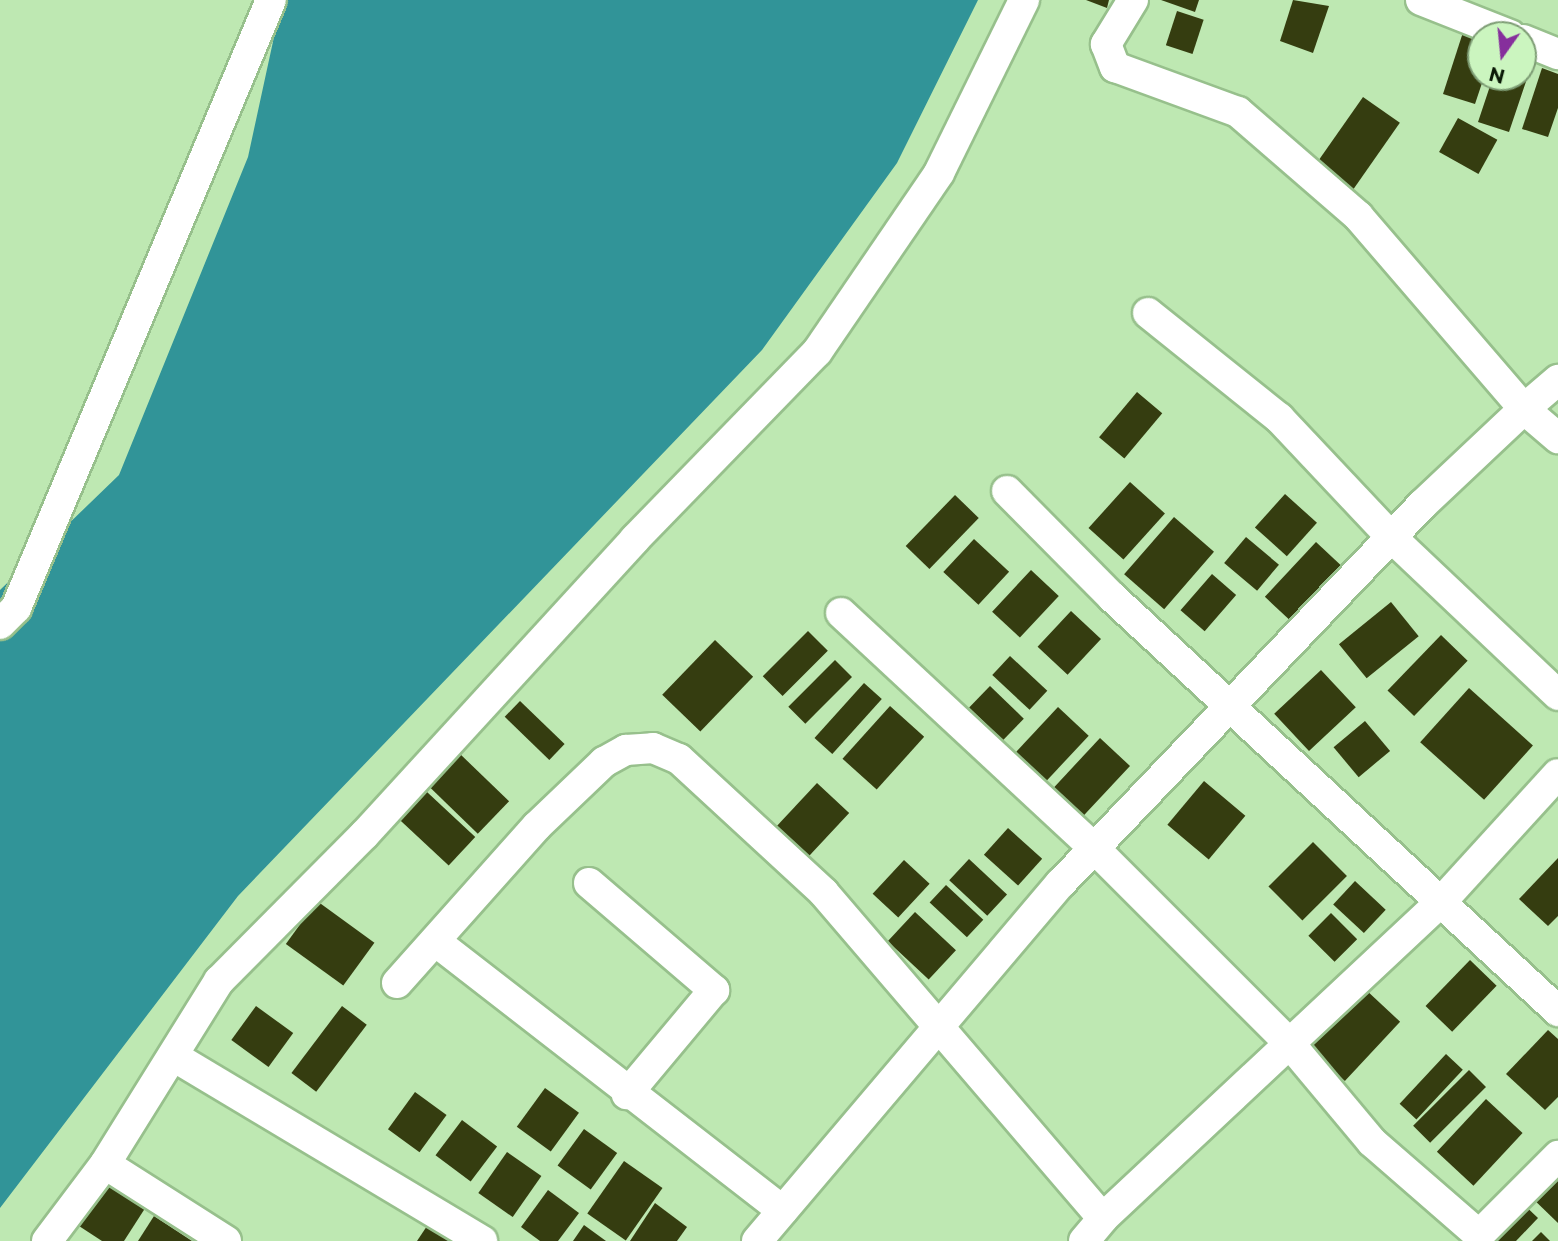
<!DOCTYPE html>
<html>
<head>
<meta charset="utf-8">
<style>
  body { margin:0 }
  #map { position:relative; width:1558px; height:1241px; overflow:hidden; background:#bee8b2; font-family:Montserrat,sans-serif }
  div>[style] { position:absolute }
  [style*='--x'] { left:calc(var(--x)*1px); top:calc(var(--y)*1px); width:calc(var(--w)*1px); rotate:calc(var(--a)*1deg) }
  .water>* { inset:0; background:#319498 }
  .building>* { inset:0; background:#353d10; transform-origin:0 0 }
  .roads { filter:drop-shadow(2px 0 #97c08c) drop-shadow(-2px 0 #97c08c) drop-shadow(0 2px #97c08c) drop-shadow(0 -2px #97c08c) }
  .minor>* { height:30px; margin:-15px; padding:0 15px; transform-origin:15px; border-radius:15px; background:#fff }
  span { translate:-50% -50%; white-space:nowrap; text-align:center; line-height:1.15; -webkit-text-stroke:7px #cbf5bf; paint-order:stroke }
  .north { position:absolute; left:1467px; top:21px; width:70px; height:70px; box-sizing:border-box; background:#cbf5bf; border:2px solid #7e9d75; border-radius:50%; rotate:195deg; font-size:19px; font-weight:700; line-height:28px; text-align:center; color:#0b1a07 }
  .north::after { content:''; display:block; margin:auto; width:24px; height:32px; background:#862f9c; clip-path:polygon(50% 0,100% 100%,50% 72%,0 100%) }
</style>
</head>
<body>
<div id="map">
  <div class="water">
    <div style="clip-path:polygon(282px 0,978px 0,897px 163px,762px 350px,238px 896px,0 1208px,0 590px,119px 475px,248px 157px)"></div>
  </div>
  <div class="building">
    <div style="clip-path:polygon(1086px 0,1109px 0,1107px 8px)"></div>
    <div style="clip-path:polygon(1161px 0,1199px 0,1195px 12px)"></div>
    <div style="clip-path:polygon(1293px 0,1329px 6px,1313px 53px,1280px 41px)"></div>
    <div style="left:1177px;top:11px;width:28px;height:36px;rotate:18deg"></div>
    <div style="clip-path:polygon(1466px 23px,1481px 35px,1484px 77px,1475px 104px,1443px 94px)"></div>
    <div style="clip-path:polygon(1523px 44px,1537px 49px,1509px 132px,1478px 122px,1493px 77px,1523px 77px)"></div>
    <div style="clip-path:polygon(1542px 68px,1558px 74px,1558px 108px,1548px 137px,1522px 129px)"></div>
    <div style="left:1363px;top:97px;width:45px;height:110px;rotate:35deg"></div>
    <div style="left:1458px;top:118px;width:45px;height:39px;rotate:29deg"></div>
    <div style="left:1137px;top:392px;width:33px;height:59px;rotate:40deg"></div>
    <div style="left:1130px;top:482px;width:47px;height:62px;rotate:42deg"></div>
    <div style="left:1285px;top:494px;width:43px;height:45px;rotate:42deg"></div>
    <div style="left:955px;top:495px;width:33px;height:71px;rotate:44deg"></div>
    <div style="left:1174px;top:517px;width:53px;height:76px;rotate:41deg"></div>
    <div style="left:1246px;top:537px;width:43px;height:34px;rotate:40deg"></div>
    <div style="left:974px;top:539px;width:48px;height:45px;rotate:43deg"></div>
    <div style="left:1316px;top:542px;width:42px;height:75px;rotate:43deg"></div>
    <div style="left:1031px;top:570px;width:38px;height:57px;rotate:43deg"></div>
    <div style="left:1212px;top:574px;width:32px;height:48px;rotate:41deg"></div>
    <div style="left:1391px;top:602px;width:44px;height:67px;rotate:51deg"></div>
    <div style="left:1071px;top:611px;width:41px;height:49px;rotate:43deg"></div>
    <div style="left:808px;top:631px;width:28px;height:64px;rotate:45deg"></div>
    <div style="left:1441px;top:635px;width:37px;height:77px;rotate:44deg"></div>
    <div style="left:715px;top:640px;width:53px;height:76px;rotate:44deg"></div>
    <div style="left:1010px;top:656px;width:51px;height:26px;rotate:43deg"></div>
    <div style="left:835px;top:660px;width:24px;height:66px;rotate:45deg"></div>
    <div style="left:1321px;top:670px;width:51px;height:64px;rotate:47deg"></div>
    <div style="left:864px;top:683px;width:24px;height:74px;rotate:42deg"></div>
    <div style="left:990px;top:686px;width:47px;height:30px;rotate:44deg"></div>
    <div style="left:1469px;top:688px;width:86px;height:73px;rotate:42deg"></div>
    <div style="left:520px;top:701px;width:62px;height:22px;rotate:44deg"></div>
    <div style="left:890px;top:706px;width:46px;height:71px;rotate:42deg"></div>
    <div style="left:1058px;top:707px;width:42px;height:72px;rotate:43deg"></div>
    <div style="left:1365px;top:721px;width:39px;height:41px;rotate:50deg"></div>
    <div style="left:1100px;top:738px;width:41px;height:73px;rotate:43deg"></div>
    <div style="left:458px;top:752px;width:71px;height:45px;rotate:44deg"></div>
    <div style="left:1204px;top:781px;width:54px;height:57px;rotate:40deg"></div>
    <div style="left:817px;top:783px;width:44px;height:65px;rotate:43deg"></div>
    <div style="left:427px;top:792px;width:66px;height:39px;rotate:43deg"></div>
    <div style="left:1008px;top:828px;width:46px;height:36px;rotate:42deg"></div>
    <div style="left:1313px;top:842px;width:48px;height:63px;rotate:45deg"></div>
    <div style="clip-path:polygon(1558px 858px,1558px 916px,1548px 926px,1519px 899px)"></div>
    <div style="left:969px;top:859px;width:52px;height:29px;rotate:43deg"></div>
    <div style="left:904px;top:860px;width:35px;height:46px;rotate:43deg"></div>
    <div style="left:1355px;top:881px;width:42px;height:32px;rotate:43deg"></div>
    <div style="left:946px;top:885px;width:51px;height:24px;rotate:43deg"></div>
    <div style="left:317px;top:901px;width:71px;height:53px;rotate:36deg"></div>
    <div style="left:915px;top:912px;width:56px;height:40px;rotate:43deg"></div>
    <div style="left:1331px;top:913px;width:37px;height:32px;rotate:45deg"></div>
    <div style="left:1470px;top:960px;width:37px;height:64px;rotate:44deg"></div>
    <div style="left:1365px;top:989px;width:48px;height:81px;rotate:43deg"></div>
    <div style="left:256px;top:1006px;width:46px;height:42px;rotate:36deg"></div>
    <div style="left:342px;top:1006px;width:31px;height:84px;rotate:37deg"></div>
    <div style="clip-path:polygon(1548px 1030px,1558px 1039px,1558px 1097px,1545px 1110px,1506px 1074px)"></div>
    <div style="left:1446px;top:1054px;width:23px;height:68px;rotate:43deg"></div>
    <div style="left:1469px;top:1070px;width:24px;height:79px;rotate:45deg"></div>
    <div style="left:545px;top:1088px;width:42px;height:48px;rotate:36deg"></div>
    <div style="left:415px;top:1092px;width:39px;height:46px;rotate:36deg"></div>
    <div style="left:1486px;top:1099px;width:50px;height:72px;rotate:43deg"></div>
    <div style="left:462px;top:1120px;width:44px;height:44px;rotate:37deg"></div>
    <div style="left:584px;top:1129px;width:41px;height:45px;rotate:36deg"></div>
    <div style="left:507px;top:1152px;width:42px;height:50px;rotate:35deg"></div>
    <div style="left:624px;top:1161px;width:47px;height:64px;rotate:35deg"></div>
    <div style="clip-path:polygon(112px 1175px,151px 1199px,124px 1241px,102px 1241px,79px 1226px)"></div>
    <div style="clip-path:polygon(1558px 1175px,1558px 1223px,1527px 1193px)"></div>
    <div style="clip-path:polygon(548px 1190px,579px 1213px,558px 1241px,540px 1241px,521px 1227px)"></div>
    <div style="clip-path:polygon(1520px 1201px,1538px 1218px,1516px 1241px,1498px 1241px,1490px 1233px)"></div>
    <div style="clip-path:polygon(655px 1203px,687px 1227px,677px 1241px,630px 1241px)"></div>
    <div style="clip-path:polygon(154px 1216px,192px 1241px,138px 1241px)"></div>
    <div style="clip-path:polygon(431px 1220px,464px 1241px,417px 1241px)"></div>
    <div style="clip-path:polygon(584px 1225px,606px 1241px,573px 1241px)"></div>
    <div style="clip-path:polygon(1541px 1232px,1550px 1241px,1532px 1241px)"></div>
  </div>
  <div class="roads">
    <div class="minor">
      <div style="--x:1133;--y:0;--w:52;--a:121.5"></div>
      <div style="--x:1106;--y:44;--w:25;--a:69"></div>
      <div style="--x:1115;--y:67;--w:131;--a:20.1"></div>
      <div style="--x:1238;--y:112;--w:159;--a:40.9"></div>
      <div style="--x:1358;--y:216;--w:255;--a:49.3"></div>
      <div style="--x:1524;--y:409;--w:45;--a:-40.5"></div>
      <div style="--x:1421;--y:0;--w:96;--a:21.5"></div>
      <div style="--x:1523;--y:40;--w:38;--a:22"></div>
      <div style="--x:1148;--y:313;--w:168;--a:38.7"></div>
      <div style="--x:1279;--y:418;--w:163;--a:46.7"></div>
      <div style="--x:1391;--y:537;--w:230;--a:43.4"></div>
      <div style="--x:1007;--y:491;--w:149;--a:45.3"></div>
      <div style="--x:1112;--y:597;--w:609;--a:42.87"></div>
      <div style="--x:841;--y:613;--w:345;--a:42.9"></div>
      <div style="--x:1094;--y:848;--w:277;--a:45"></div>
      <div style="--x:1290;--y:1044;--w:128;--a:50.1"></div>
      <div style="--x:1372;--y:1142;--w:142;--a:41"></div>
      <div style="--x:1479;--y:1235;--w:112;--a:-45"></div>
      <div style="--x:0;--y:624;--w:23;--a:-45"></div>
      <div style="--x:16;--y:608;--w:659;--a:-67.25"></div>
      <div style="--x:589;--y:883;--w:165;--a:40.6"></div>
      <div style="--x:714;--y:990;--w:136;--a:129.9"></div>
      <div style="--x:435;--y:941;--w:440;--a:37.8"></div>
      <div style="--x:397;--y:983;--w:210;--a:-48.3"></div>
      <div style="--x:537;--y:826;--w:93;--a:-43.7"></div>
      <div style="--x:604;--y:762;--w:25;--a:-29"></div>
      <div style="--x:626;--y:750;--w:27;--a:-4"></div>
      <div style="--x:653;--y:748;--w:28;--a:23"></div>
      <div style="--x:679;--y:759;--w:197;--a:42.7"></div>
      <div style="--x:824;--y:893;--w:428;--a:49.4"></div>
      <div style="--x:1103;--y:1218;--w:463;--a:-43.1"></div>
      <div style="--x:1441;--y:902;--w:173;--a:-47.6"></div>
      <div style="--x:175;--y:1057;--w:358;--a:30.9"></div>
      <div style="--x:47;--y:1241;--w:96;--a:-53"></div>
      <div style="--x:226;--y:1241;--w:143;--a:-147.5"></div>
      <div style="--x:105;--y:1164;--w:216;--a:-58.1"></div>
      <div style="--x:219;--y:981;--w:206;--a:-45.2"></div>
      <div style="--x:364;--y:835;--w:401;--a:-47.5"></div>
      <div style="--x:635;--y:539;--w:261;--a:-45.8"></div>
      <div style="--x:817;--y:352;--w:217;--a:-55.7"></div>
      <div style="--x:939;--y:173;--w:193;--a:-63.8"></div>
      <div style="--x:757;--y:1241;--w:470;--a:-49.7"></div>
      <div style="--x:1061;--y:883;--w:523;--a:-46.32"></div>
      <div style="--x:1422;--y:505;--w:140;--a:-43.3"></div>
      <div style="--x:1524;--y:409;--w:45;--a:40.5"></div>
      <div style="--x:1084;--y:1241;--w:30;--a:-50"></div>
    </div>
  </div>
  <div class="north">N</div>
</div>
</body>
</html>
